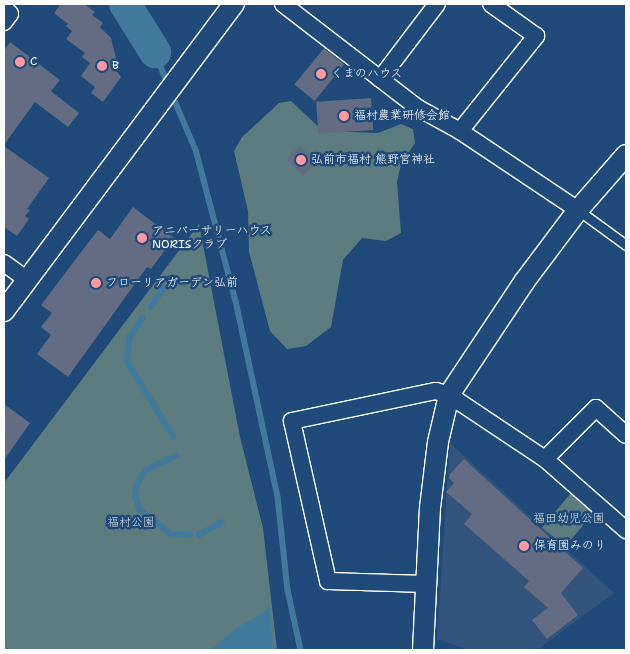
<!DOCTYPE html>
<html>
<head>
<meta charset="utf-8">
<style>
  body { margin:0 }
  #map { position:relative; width:630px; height:654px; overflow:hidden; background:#1f4a7a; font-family:"Shantell Sans","Klee One",sans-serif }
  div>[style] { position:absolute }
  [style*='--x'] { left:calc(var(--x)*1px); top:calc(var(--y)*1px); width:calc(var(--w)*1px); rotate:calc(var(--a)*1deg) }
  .built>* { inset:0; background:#33547d }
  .green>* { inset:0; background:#5c7c80; transform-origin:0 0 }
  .water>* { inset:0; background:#427a9d }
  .stream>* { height:5.5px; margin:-2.75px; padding:0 2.75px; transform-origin:2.75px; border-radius:2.75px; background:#427a9d }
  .river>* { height:32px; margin:-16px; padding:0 16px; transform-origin:16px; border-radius:16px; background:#427a9d }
  .building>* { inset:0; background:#636c83; transform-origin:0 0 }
  .roads { filter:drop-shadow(1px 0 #fff) drop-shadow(-1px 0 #fff) drop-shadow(0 1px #fff) drop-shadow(0 -1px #fff) }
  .service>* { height:9px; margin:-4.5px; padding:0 4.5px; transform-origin:4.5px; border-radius:4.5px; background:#1f4a7a }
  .minor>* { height:16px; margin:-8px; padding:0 8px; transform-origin:8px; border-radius:8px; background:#1f4a7a }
  .tertiary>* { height:20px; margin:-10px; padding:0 10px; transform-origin:10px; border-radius:10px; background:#1f4a7a }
  .dots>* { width:14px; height:14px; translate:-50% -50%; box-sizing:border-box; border:2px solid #1f4a7a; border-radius:50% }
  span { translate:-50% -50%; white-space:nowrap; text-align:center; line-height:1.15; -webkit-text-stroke:5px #1f4a7a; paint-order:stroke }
  .poi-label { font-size:12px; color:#fff }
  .left { translate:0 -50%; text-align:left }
  .park-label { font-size:12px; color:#d6dedf }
  .frame { position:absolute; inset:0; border:5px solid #fff; pointer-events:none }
</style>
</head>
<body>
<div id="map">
  <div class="built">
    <div style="clip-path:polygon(450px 443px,614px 593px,537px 650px,468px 650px,437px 639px)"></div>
  </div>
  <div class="green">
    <div style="clip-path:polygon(291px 101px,323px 131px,378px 133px,401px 124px,413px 129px,415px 143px,401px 164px,397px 182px,401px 233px,386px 241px,362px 238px,343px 260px,331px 327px,306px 346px,287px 349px,270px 331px,249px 252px,248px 211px,234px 151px,242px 137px,279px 103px)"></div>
    <div style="clip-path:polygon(199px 224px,240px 437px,263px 528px,277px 650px,4px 650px,4px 483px)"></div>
    <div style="left:571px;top:493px;width:30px;height:45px;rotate:40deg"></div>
  </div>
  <div class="water">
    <div style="clip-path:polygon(269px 604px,274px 650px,211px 650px,238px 627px,263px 613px)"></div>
  </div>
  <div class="stream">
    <div style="--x:155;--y:52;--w:35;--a:68"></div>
    <div style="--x:172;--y:94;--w:61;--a:66.8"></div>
    <div style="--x:196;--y:150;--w:156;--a:75.2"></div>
    <div style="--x:236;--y:301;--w:200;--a:77.9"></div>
    <div style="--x:278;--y:497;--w:94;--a:83.9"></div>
    <div style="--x:288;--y:590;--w:61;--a:77.8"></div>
    <div style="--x:151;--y:307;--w:22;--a:-56"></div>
    <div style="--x:143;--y:318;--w:24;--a:123"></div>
    <div style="--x:130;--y:338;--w:23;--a:97"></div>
    <div style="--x:127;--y:361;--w:89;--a:58.3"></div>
    <div style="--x:177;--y:456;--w:35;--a:155"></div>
    <div style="--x:145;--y:471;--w:20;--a:117"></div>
    <div style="--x:136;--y:489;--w:9;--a:90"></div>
    <div style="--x:136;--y:498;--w:12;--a:70"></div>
    <div style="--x:140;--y:509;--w:40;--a:39"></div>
    <div style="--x:171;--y:534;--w:19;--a:3"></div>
    <div style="--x:199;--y:535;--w:26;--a:-29"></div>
  </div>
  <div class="river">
    <div style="--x:125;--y:4;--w:57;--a:58"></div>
  </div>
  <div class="building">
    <div style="clip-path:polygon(61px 4px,84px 4px,95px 12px,92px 15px,103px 23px,100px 27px,111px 38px,117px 62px,116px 70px,121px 77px,103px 102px,91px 93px,95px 87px,81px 76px,90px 63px,82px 57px,85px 53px,66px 39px,72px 31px,66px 26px,68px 24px,54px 13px)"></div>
    <div style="clip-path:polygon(10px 42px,60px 80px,51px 91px,79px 113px,68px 127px,35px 102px,4px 145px,4px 51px)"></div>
    <div style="left:324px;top:48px;width:26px;height:47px;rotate:39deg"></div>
    <div style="left:371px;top:98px;width:32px;height:55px;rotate:86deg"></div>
    <div style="clip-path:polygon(4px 146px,49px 178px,27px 209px,30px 210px,25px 216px,29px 219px,17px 236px,4px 227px)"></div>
    <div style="left:300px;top:146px;width:23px;height:19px;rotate:45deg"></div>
    <div style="clip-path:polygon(133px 207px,174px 238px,151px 269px,147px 267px,68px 377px,37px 354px,51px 335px,41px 327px,52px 313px,41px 305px,98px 230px,110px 239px)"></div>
    <div style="clip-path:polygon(4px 404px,30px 423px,4px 460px)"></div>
    <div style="clip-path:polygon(464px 459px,583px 568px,561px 593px,578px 615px,547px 639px,532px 620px,548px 608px,524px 587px,529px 581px,464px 524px,472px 514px,446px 492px,454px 483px,449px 478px,450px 474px)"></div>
  </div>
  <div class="roads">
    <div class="service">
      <div style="--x:578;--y:210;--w:59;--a:36.1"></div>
    </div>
    <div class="minor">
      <div style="--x:283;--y:4;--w:170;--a:37.6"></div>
      <div style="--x:418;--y:108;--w:48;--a:28.7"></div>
      <div style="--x:460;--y:131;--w:122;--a:-51.3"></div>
      <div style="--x:536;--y:36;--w:55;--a:-144.6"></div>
      <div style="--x:4;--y:7;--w:9;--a:49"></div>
      <div style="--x:10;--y:14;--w:10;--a:127"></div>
      <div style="--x:380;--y:79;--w:94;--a:-52.8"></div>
      <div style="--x:460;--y:131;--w:142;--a:33.8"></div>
      <div style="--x:4;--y:263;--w:29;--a:36"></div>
      <div style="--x:545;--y:459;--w:72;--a:-45"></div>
      <div style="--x:596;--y:408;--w:40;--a:42"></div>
      <div style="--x:426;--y:584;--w:98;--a:-178.2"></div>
      <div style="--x:328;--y:581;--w:164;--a:-102.7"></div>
      <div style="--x:292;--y:421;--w:147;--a:-11.8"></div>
      <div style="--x:436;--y:391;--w:14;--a:17"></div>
      <div style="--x:449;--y:395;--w:115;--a:33.7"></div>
      <div style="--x:545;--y:459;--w:108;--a:41.2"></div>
    </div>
    <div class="tertiary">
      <div style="--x:4;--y:311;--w:384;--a:-53.2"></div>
      <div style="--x:423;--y:650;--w:142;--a:-87.2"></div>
      <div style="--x:430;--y:508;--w:66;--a:-83.1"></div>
      <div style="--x:438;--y:442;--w:48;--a:-76.8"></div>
      <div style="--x:449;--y:395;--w:136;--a:-56.4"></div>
      <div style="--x:524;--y:282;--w:90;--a:-53.1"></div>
      <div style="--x:578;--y:210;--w:73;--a:-48.9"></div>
    </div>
  </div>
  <div class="dots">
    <div style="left:20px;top:62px;background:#ff9aa2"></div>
    <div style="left:102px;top:66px;background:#ff9aa2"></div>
    <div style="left:321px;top:74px;background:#ff9aa2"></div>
    <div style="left:344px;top:116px;background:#ff9aa2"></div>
    <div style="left:301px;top:160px;background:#ff9aa2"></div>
    <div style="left:142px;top:238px;background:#ff9aa2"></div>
    <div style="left:96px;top:283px;background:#ff9aa2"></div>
    <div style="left:524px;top:546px;background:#ff9aa2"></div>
  </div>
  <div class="poi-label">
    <span class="left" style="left:30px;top:62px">C</span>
    <span class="left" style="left:112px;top:66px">B</span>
    <span class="left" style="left:331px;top:74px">くまのハウス</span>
    <span class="left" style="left:354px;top:116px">福村農業研修会館</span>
    <span class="left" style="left:311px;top:160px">弘前市福村 熊野宮神社</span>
    <span class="left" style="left:152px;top:238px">アニバーサリーハウス<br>NORISクラブ</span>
    <span class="left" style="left:106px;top:283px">フローリアガーデン弘前</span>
    <span class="left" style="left:534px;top:546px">保育園みのり</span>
  </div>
  <div class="park-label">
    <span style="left:569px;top:519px">福田幼児公園</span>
    <span style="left:131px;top:523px">福村公園</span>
  </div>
  <div class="frame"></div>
</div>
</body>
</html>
